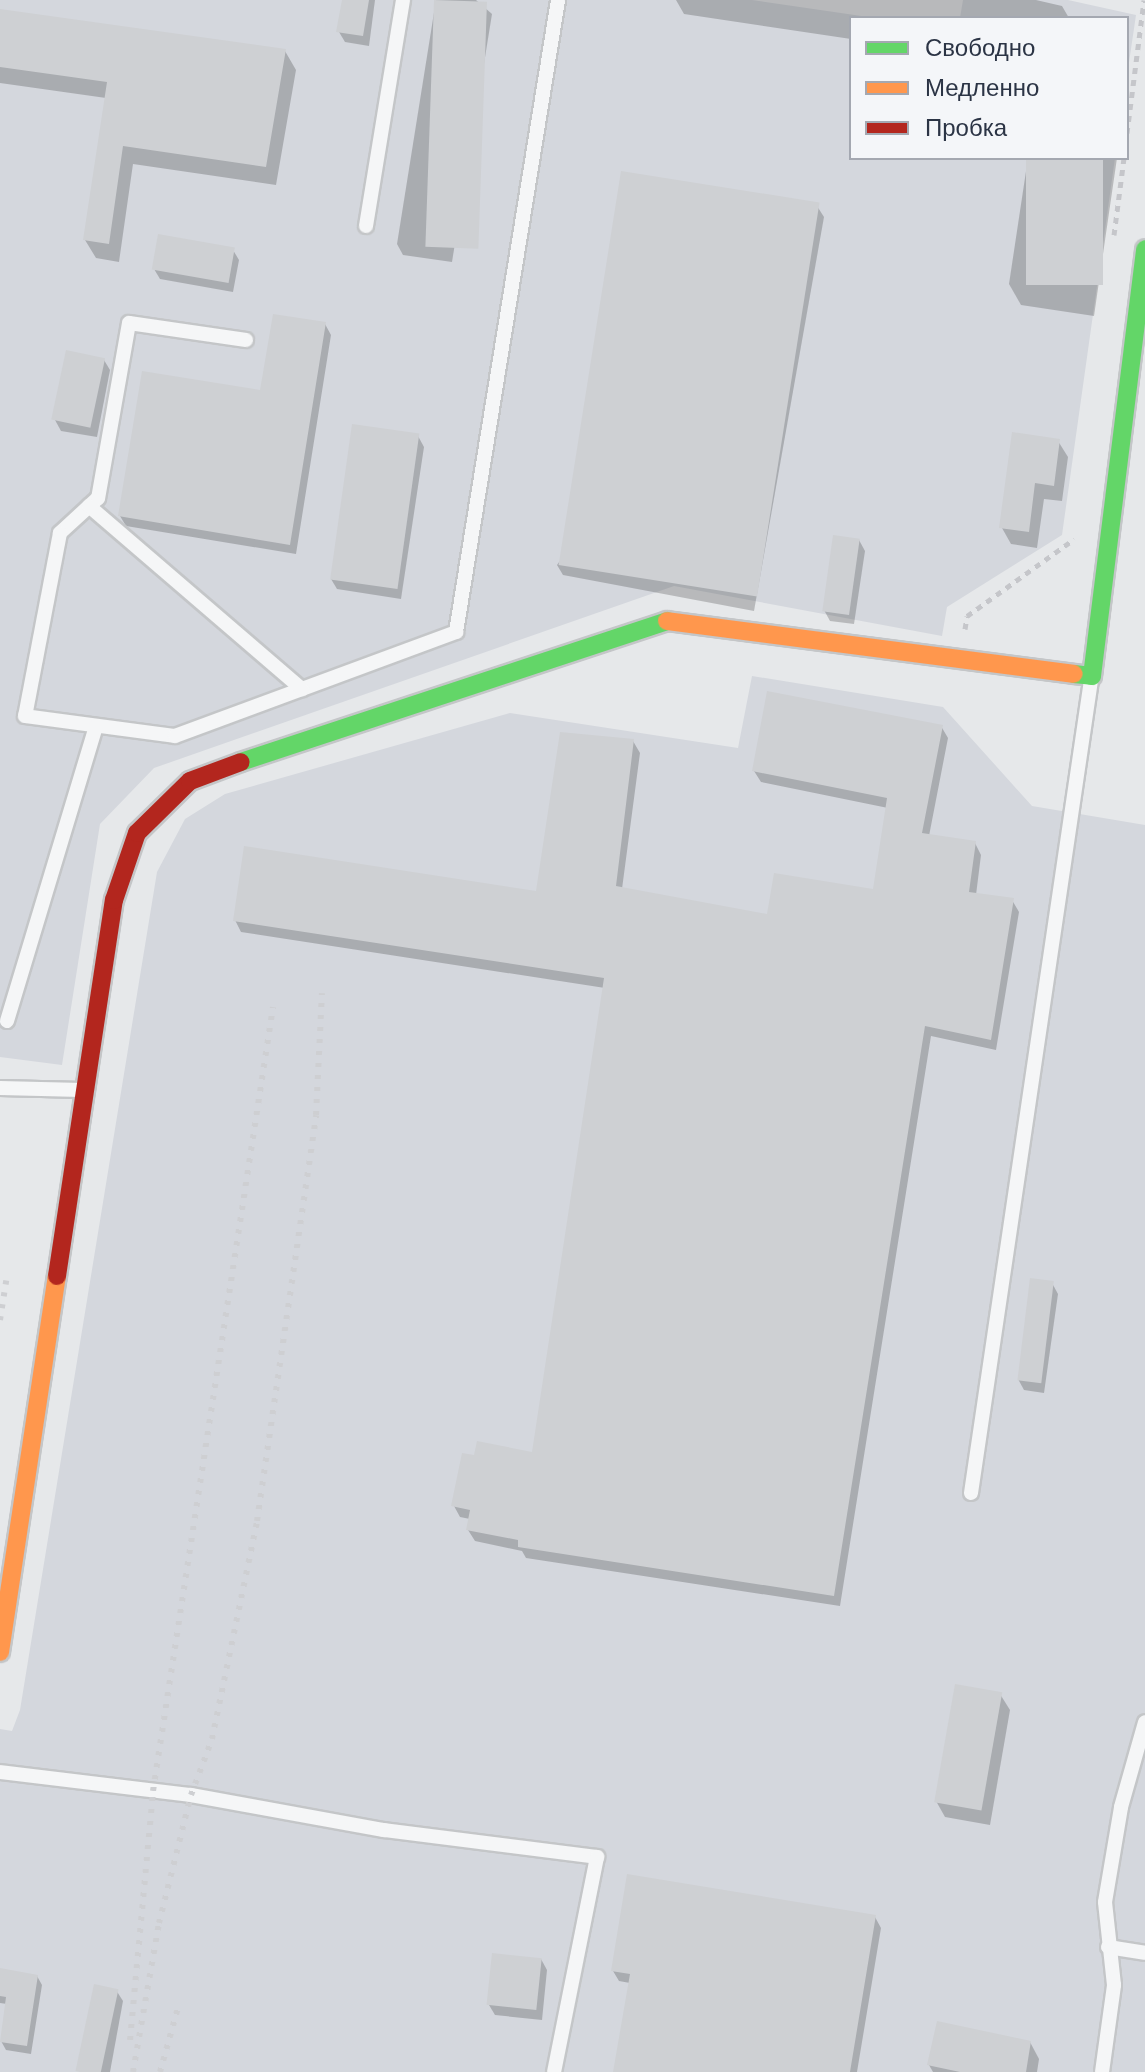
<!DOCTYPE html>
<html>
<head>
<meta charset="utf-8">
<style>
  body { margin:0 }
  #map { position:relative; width:1145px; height:2072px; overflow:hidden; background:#e6e8ea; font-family:Helvetica,sans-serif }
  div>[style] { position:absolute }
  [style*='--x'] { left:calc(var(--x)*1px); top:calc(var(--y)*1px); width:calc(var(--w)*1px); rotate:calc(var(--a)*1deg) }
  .built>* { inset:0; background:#d4d7dd }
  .shadow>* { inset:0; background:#0003 }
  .building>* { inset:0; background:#ced0d3; transform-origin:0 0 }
  .path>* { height:5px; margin-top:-2.5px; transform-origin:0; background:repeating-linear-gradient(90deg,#c5c6ca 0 6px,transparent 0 12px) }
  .roads { filter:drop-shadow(2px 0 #c4c6c8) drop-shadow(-2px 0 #c4c6c8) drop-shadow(0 2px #c4c6c8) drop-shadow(0 -2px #c4c6c8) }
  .lane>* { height:14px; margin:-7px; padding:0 7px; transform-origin:7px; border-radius:7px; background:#f5f6f7 }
  .fast>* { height:18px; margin:-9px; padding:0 9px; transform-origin:9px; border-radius:9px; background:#63d668 }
  .slow>* { height:18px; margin:-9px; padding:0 9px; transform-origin:9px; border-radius:9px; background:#ff974d }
  .jam>* { height:18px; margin:-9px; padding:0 9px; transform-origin:9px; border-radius:9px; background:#b3261e }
  .rail>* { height:6px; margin-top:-3px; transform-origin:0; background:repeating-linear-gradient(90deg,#cecfd2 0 4px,transparent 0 12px) }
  span { translate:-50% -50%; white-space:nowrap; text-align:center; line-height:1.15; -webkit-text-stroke:6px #f4f6f9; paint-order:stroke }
  .legend { position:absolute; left:849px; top:16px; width:280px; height:144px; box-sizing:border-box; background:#f4f6f9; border:2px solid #a4a8b1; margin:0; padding:10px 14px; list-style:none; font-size:24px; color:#2b3445 }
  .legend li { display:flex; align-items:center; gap:16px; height:40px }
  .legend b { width:40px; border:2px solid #a4a8b1 }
</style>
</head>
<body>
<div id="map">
  <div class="built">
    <div style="clip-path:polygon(0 0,752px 0,875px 18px,851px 18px,851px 158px,1115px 158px,1062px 535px,947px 607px,942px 636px,674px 586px,154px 768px,100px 824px,62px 1065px,0 1057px)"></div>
    <div style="clip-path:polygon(963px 0,1068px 0,1136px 15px,1127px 76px,1127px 18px,960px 18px)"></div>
    <div style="clip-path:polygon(752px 676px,943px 707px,1032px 806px,1145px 825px,1145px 2072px,0 2072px,0 1729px,12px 1731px,20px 1710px,157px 872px,185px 819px,225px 794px,510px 713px,738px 748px)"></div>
  </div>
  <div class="shadow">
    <div style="clip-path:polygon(344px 0,375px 0,369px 46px,345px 42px,339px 32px)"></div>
    <div style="clip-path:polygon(436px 0,476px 0,492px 14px,452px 262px,403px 255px,397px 244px)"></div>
    <div style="clip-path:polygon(676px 0,1036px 0,1062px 6px,1069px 18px,851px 18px,851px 39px,684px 14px)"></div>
    <div style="clip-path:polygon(0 11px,285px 51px,296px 70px,276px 185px,133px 164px,119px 262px,96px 258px,85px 240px,106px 98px,0 83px)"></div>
    <div style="clip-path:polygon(1028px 158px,1117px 158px,1094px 316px,1021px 305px,1009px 284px)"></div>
    <div style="clip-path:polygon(817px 206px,824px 217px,754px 611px,563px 575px,557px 565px)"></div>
    <div style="clip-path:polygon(233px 250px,239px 260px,233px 292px,160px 279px,154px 269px)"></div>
    <div style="clip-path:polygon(325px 324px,331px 335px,296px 554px,126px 526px,120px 516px,262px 392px)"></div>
    <div style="clip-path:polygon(104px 360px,110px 370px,97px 437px,61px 431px,55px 420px)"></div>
    <div style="clip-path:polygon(418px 436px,424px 447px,401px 599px,337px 589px,331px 579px)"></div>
    <div style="clip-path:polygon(1058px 441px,1068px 457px,1062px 501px,1044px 499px,1037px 548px,1011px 544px,1002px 528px)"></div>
    <div style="clip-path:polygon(859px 540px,865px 551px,854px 624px,830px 621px,824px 610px)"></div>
    <div style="clip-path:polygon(941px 726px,948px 738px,929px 836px,975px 843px,981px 855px,976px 895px,1012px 900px,1019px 912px,996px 1050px,931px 1036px,840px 1606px,526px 1558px,522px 1551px,475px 1541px,468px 1530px,470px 1519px,460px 1517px,454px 1506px,476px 1457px,534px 1454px,605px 988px,241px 932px,235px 920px,537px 893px,633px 741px,640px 753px,622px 889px,769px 917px,875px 891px,888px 808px,761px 782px,754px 771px)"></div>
    <div style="clip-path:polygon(1052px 1283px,1058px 1294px,1044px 1393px,1024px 1390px,1018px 1379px)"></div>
    <div style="clip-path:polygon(1000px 1694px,1010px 1710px,990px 1825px,945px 1817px,936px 1801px)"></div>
    <div style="clip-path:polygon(875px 1917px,881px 1928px,857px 2072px,616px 2072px,630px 1983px,619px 1981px,613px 1971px)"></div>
    <div style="clip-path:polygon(541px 1959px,547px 1970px,542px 2020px,495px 2015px,489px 2005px)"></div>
    <div style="clip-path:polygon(0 1970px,37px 1976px,42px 1985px,31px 2054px,6px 2050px,1px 2041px,7px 2004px,0 2003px)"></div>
    <div style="clip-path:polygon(116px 1990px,123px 2001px,110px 2072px,80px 2072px)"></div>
    <div style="clip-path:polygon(1030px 2042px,1039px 2059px,1037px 2072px,933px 2072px,929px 2065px)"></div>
  </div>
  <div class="building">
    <div style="clip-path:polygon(342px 0,369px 0,363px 36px,336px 32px)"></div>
    <div style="left:434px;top:0;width:53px;height:247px;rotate:2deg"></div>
    <div style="clip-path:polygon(0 9px,286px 49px,266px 167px,123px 146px,109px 244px,83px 240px,107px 82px,0 67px)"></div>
    <div style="left:1026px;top:158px;width:77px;height:127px"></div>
    <div style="left:621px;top:171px;width:201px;height:399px;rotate:9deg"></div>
    <div style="left:158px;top:234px;width:78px;height:36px;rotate:10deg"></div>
    <div style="clip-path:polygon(273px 314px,326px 322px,290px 545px,118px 516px,142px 371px,260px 390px)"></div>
    <div style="left:66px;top:350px;width:40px;height:71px;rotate:12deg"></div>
    <div style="left:352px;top:424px;width:68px;height:157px;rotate:8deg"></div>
    <div style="clip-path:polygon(1012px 432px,1060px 439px,1054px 486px,1035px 483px,1029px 532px,999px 528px)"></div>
    <div style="left:833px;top:535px;width:27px;height:77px;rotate:8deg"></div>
    <div style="clip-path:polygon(767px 691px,943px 725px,922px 833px,976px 841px,969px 892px,1014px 898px,991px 1040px,925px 1026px,834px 1596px,518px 1547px,518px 1540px,466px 1530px,470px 1510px,451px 1506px,462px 1453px,474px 1455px,477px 1441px,532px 1452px,604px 978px,233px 921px,244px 846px,536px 891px,560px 732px,634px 739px,616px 886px,767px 914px,774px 873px,873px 889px,887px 798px,752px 771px)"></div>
    <div style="left:1030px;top:1278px;width:24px;height:103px;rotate:7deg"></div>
    <div style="left:955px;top:1684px;width:48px;height:120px;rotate:10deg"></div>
    <div style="clip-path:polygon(627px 1874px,876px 1915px,850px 2072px,613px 2072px,630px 1974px,611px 1971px)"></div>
    <div style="left:492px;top:1953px;width:50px;height:52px;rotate:6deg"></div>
    <div style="clip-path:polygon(0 1968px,38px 1975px,27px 2046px,0 2042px,6px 1997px,0 1996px)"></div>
    <div style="left:94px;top:1984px;width:25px;height:89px;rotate:12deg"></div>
    <div style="clip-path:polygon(937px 2021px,1031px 2041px,1026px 2072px,960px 2072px,927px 2065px)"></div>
  </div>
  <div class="path">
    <div style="--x:1127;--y:133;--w:134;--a:-82.7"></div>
    <div style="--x:1114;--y:235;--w:78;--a:-82.6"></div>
    <div style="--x:965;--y:629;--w:13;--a:-81"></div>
    <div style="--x:967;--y:616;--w:132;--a:-35.7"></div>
  </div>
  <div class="roads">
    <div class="lane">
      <div style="--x:366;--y:226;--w:229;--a:-80.7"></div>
      <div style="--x:246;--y:340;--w:118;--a:-171.7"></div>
      <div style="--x:129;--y:323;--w:178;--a:100"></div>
      <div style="--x:98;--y:498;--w:52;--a:137.4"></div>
      <div style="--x:60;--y:533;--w:186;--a:100.8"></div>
      <div style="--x:25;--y:716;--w:151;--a:7.6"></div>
      <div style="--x:175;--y:736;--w:300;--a:-20.3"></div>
      <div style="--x:456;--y:632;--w:640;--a:-80.83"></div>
      <div style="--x:89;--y:506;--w:281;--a:40.7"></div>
      <div style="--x:7;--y:1021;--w:308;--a:-73.2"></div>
      <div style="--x:0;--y:1088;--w:82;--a:1.4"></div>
      <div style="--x:971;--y:1493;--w:822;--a:-81.6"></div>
      <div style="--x:0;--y:1772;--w:192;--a:6.9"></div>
      <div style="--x:191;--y:1795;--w:196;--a:10.3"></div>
      <div style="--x:384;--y:1830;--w:215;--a:7.2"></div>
      <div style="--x:597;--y:1857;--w:219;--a:101.3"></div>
      <div style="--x:1108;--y:1947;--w:37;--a:9"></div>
      <div style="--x:1102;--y:2072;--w:88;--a:-82.1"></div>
      <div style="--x:1114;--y:1985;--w:83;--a:-96.2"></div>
      <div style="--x:1105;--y:1902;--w:96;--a:-80.4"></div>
      <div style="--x:1121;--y:1807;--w:88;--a:-74.2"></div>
    </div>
    <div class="fast">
      <div style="--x:1074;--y:674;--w:18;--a:6"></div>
      <div style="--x:1092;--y:676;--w:430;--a:-82.9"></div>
      <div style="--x:241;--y:762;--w:449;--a:-18.3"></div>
    </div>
    <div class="slow">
      <div style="--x:667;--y:621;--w:410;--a:7.4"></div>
      <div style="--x:0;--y:1652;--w:380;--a:-81.4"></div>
    </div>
    <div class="jam">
      <div style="--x:57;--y:1276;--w:380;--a:-81.4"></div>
      <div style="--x:114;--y:900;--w:71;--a:-71.1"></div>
      <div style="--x:137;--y:833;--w:74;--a:-44.5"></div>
      <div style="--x:190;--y:781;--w:54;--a:-20.4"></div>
    </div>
  </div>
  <div class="rail">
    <div style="--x:0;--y:1320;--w:45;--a:-81"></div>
    <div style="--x:130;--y:2040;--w:250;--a:-84.7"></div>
    <div style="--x:153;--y:1791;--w:793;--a:-81.3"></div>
    <div style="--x:133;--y:2072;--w:151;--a:-80.1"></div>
    <div style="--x:159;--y:1923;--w:132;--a:-76"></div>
    <div style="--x:191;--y:1795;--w:60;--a:-69.4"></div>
    <div style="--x:212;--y:1739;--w:223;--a:-78.3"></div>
    <div style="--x:257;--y:1521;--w:410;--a:-81.7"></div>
    <div style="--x:316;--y:1115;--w:122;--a:-87.2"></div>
    <div style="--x:160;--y:2072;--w:71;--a:-74.4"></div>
  </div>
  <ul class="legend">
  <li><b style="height:10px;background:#63d668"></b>Свободно</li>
  <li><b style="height:10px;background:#ff974d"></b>Медленно</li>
  <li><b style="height:10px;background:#b3261e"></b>Пробка</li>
  </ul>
</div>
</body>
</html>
